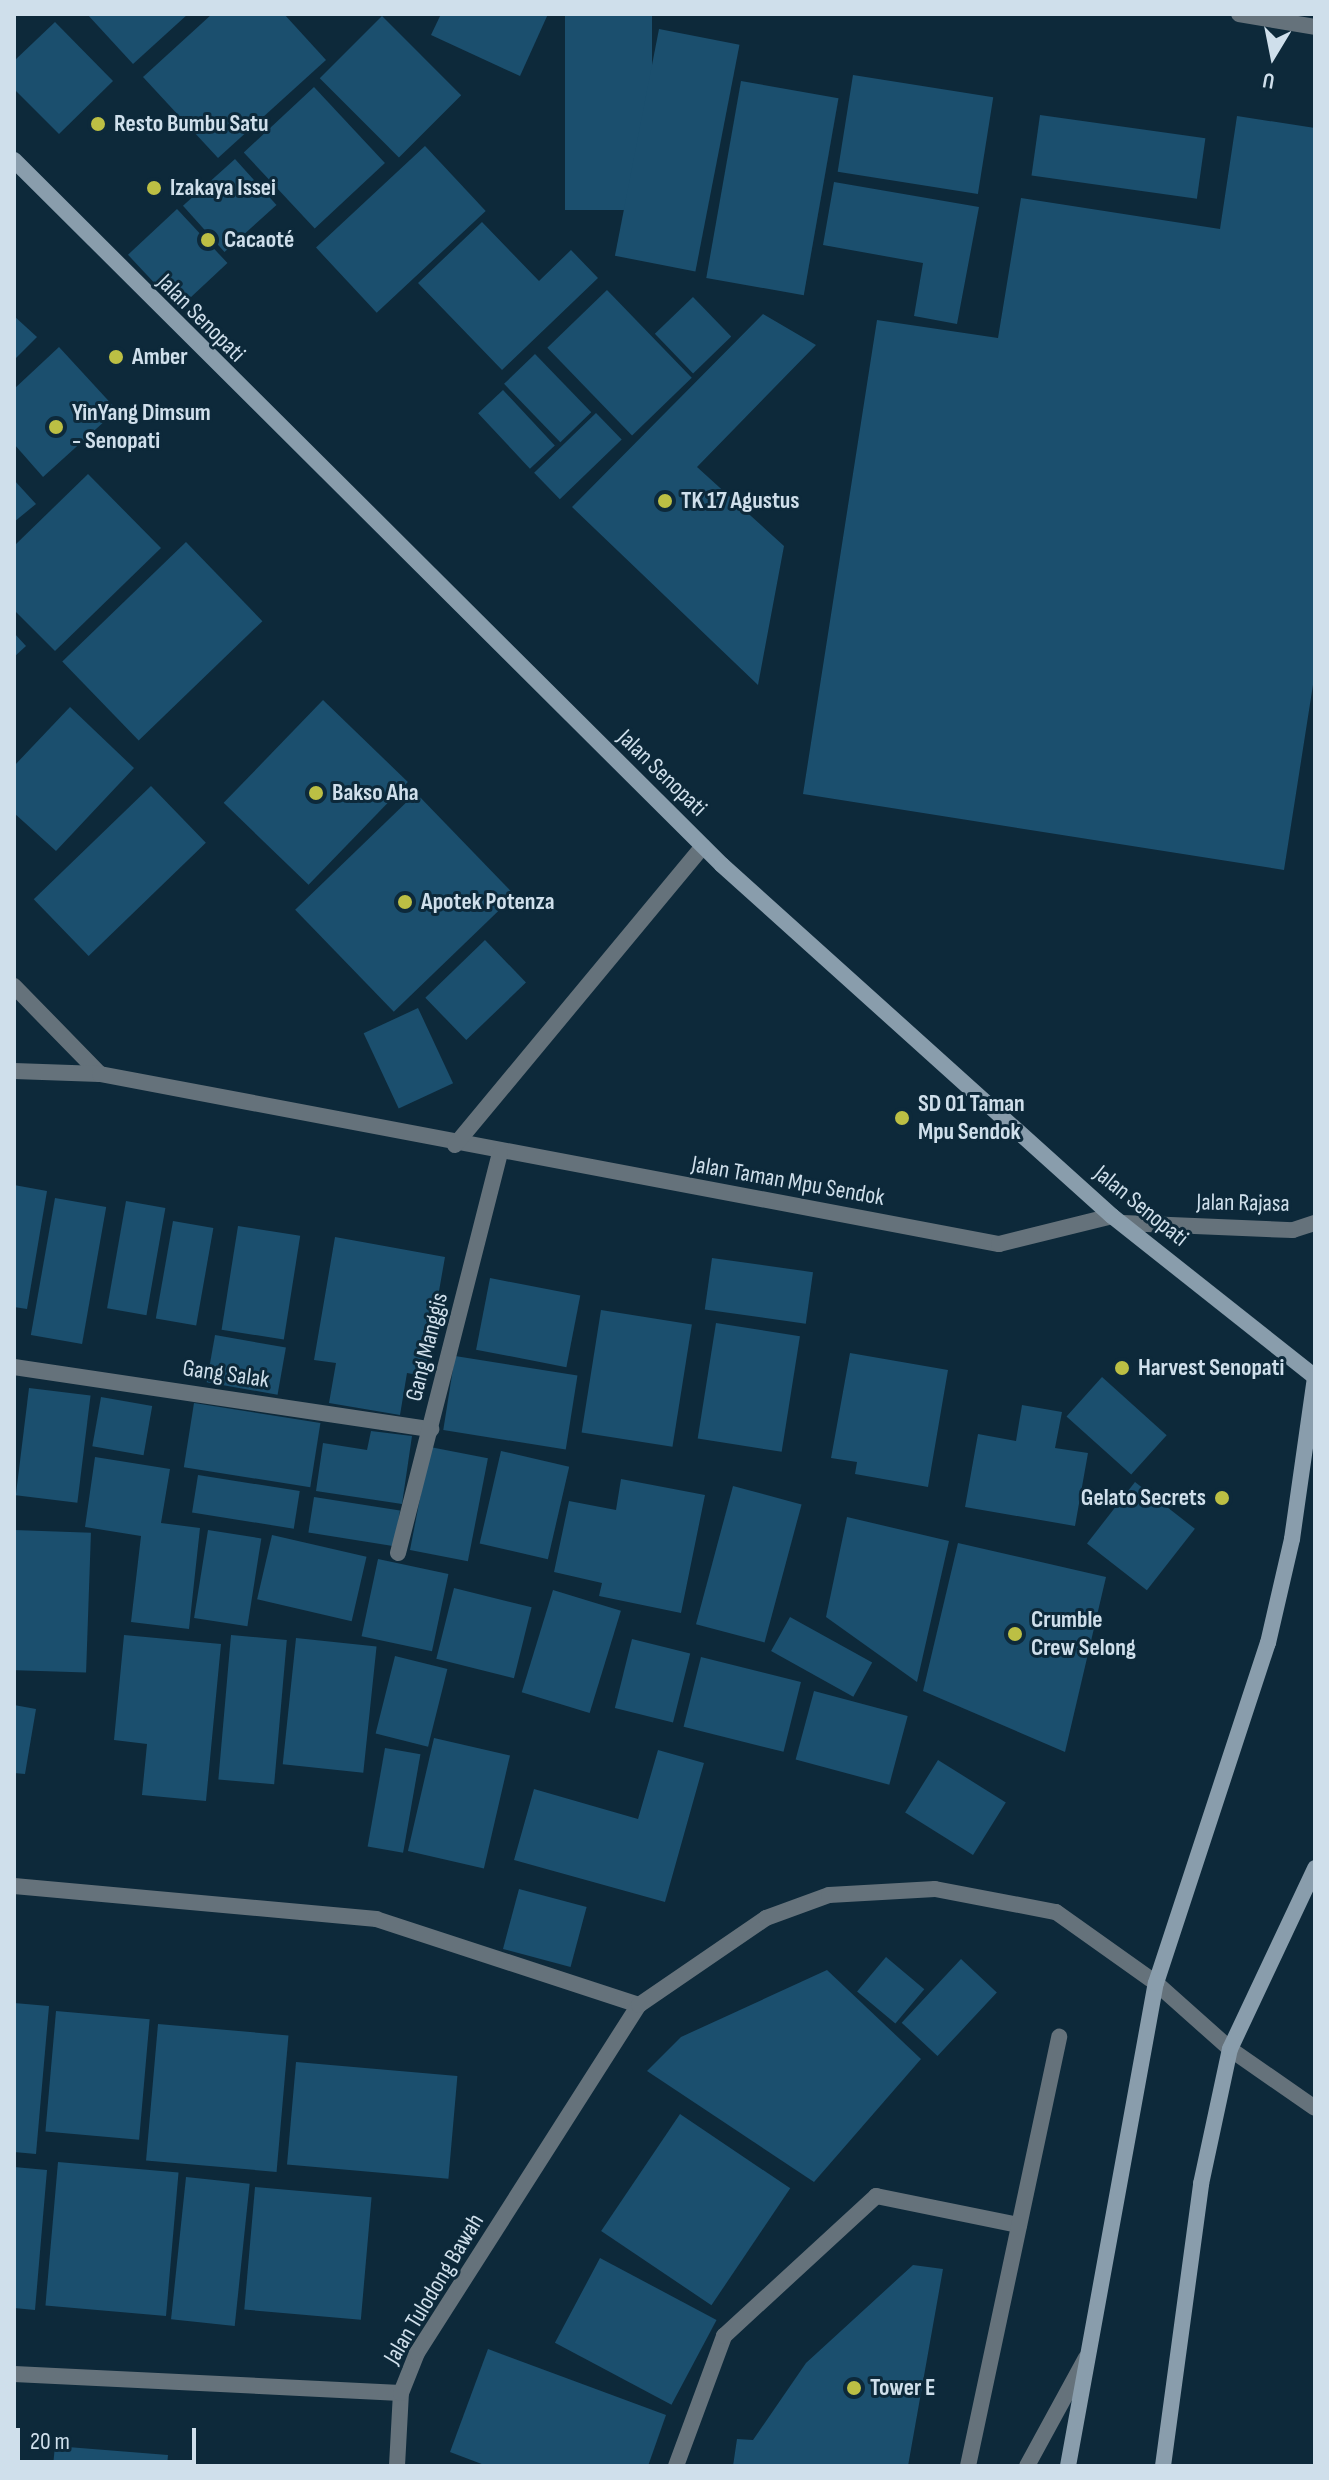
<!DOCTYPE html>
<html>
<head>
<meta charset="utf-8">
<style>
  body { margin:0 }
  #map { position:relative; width:1329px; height:2480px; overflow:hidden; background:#0d293a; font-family:"Sofia Sans Condensed",sans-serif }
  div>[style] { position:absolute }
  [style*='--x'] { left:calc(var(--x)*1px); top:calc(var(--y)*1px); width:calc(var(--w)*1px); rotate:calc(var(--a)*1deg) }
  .building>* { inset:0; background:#1b4f6e; transform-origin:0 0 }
  .service>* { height:16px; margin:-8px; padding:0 8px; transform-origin:8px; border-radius:8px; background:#65727b }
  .minor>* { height:16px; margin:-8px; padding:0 8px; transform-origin:8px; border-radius:8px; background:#65727b }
  .tertiary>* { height:16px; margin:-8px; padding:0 8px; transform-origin:8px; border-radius:8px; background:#65727b }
  .secondary>* { height:16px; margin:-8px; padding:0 8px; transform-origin:8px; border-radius:8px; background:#899dac }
  .dots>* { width:22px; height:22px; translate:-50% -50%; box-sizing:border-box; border:4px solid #0d293a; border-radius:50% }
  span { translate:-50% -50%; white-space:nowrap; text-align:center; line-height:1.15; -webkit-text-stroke:6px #0d293a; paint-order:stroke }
  .poi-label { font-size:24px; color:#cfdfeb; font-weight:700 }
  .left { translate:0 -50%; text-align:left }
  .right { translate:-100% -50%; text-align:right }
  .street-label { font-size:24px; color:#cfdfeb }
  .frame { position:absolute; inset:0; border:16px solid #cfdfeb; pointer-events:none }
  .north { position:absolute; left:1233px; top:16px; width:80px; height:80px; -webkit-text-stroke:6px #0d293a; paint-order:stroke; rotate:190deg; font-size:22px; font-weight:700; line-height:32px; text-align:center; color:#cfdfeb }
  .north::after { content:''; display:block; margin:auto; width:28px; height:36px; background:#cfdfeb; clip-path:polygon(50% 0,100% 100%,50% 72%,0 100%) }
  .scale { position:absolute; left:16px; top:2428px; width:180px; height:36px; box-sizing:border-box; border:4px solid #cfdfeb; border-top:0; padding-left:10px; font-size:24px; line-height:28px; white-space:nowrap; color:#cfdfeb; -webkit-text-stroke:6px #0d293a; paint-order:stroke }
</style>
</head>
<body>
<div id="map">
  <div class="building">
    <div style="clip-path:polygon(87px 14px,188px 14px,133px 64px)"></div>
    <div style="clip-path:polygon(212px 14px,284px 14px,326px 60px,218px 158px,143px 77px)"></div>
    <div style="clip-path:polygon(441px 14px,548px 14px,520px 76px,431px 35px)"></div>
    <div style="left:565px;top:14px;width:87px;height:196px"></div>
    <div style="left:382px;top:16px;width:112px;height:88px;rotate:45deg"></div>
    <div style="clip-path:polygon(55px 22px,113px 81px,59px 134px,14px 89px,14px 61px)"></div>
    <div style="left:659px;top:29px;width:82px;height:231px;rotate:11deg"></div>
    <div style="left:853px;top:75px;width:142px;height:98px;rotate:9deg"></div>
    <div style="left:741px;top:81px;width:99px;height:200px;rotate:10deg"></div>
    <div style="left:314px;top:87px;width:104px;height:96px;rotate:47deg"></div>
    <div style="left:1040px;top:115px;width:167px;height:61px;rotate:8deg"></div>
    <div style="clip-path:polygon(1237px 116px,1315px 128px,1315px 672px,1284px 870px,803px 794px,877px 320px,998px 338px,1021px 198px,1220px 229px)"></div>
    <div style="left:425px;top:146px;width:89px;height:149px;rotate:47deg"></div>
    <div style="left:235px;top:159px;width:62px;height:70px;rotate:48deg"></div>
    <div style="clip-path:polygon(834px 182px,979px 207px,957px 324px,914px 316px,923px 263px,823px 245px)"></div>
    <div style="left:177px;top:209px;width:74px;height:67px;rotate:47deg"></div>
    <div style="clip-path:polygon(482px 222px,539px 281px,571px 250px,598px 278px,502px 370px,418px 283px)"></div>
    <div style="left:607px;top:290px;width:122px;height:83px;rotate:46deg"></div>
    <div style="left:693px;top:297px;width:55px;height:53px;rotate:46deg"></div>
    <div style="clip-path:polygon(763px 314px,816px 345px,697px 467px,784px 546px,758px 685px,572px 507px)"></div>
    <div style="clip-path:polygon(14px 316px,37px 337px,14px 360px)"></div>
    <div style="clip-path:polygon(59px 347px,117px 410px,43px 477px,14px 444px,14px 389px)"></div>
    <div style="left:535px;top:354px;width:81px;height:43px;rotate:46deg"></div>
    <div style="left:503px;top:390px;width:76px;height:34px;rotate:47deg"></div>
    <div style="left:596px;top:413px;width:37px;height:86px;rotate:46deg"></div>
    <div style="clip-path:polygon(88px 474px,161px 548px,55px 651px,14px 610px,14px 546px)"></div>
    <div style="clip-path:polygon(14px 480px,36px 504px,14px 522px)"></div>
    <div style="left:186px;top:542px;width:110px;height:172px;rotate:46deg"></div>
    <div style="clip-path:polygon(14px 633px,26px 646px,14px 657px)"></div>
    <div style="left:323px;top:700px;width:118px;height:143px;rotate:44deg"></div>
    <div style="clip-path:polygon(70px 707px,134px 768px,56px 851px,14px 813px,14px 766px)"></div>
    <div style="left:151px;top:786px;width:79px;height:163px;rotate:46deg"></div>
    <div style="left:416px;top:793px;width:142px;height:168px;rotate:46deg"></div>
    <div style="left:485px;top:940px;width:59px;height:83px;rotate:46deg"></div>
    <div style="left:418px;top:1008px;width:83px;height:60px;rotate:65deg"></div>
    <div style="clip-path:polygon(14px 1185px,47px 1191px,27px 1309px,14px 1307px)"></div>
    <div style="left:55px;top:1198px;width:52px;height:139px;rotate:10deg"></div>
    <div style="left:126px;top:1201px;width:40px;height:109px;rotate:10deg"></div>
    <div style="left:173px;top:1221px;width:41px;height:99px;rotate:10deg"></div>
    <div style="left:238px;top:1226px;width:63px;height:105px;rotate:9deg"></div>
    <div style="clip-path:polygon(335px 1237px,445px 1257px,424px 1376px,407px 1373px,400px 1415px,329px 1403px,336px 1363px,314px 1360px)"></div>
    <div style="left:712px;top:1258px;width:102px;height:52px;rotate:8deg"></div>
    <div style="left:490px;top:1278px;width:92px;height:73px;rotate:11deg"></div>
    <div style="left:601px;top:1310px;width:92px;height:124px;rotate:9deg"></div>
    <div style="left:716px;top:1323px;width:85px;height:117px;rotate:9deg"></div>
    <div style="left:215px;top:1335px;width:72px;height:48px;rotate:10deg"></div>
    <div style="clip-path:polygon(850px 1353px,948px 1370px,928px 1487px,855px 1474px,857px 1462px,831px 1458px)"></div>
    <div style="left:455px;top:1356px;width:124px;height:75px;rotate:9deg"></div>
    <div style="left:1102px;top:1377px;width:87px;height:53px;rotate:42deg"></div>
    <div style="left:29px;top:1388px;width:62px;height:108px;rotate:7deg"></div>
    <div style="left:101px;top:1397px;width:52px;height:50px;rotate:10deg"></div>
    <div style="left:194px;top:1403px;width:128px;height:65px;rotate:9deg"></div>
    <div style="clip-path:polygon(1022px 1405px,1062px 1412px,1055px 1448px,1088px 1453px,1075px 1526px,965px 1507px,978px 1434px,1016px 1441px)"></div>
    <div style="clip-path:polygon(371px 1431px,412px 1436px,402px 1504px,316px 1491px,323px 1443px,367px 1450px)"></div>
    <div style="left:430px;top:1447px;width:59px;height:105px;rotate:11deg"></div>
    <div style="left:501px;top:1451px;width:70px;height:95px;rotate:13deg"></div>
    <div style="clip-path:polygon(95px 1457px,170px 1469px,161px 1523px,200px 1528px,189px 1629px,131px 1622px,141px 1536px,85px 1527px)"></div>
    <div style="left:198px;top:1475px;width:103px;height:38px;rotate:9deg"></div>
    <div style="clip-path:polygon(621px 1479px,705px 1495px,681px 1613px,599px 1596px,602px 1583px,554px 1572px,569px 1501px,616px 1510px)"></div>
    <div style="left:1135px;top:1482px;width:76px;height:78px;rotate:38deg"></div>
    <div style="left:733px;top:1486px;width:71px;height:143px;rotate:15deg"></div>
    <div style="left:314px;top:1497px;width:87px;height:36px;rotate:9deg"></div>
    <div style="clip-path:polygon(847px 1517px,949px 1541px,917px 1682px,826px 1617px)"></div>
    <div style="left:14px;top:1530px;width:77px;height:140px;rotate:2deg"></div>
    <div style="left:208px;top:1530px;width:54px;height:89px;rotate:9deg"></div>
    <div style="left:272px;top:1535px;width:97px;height:66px;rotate:13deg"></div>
    <div style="clip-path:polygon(958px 1543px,1106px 1577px,1065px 1752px,923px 1691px)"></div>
    <div style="left:378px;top:1559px;width:72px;height:79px;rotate:12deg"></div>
    <div style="left:454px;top:1588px;width:80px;height:73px;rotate:14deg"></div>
    <div style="left:553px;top:1590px;width:71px;height:107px;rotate:17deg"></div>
    <div style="left:790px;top:1617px;width:94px;height:39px;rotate:29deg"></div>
    <div style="clip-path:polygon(124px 1635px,221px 1644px,206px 1801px,142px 1795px,147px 1744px,114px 1740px)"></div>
    <div style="left:231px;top:1635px;width:56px;height:145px;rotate:5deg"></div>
    <div style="left:296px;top:1638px;width:81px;height:127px;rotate:6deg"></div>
    <div style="left:632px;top:1639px;width:60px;height:71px;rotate:14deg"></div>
    <div style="left:395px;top:1656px;width:54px;height:80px;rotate:14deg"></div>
    <div style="left:701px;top:1657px;width:103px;height:72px;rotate:14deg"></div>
    <div style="left:814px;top:1691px;width:97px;height:71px;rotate:15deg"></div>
    <div style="clip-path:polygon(14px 1705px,36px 1709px,25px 1774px,14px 1773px)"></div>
    <div style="left:434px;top:1738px;width:78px;height:116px;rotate:13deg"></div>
    <div style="left:385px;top:1748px;width:36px;height:100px;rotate:10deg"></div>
    <div style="clip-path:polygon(658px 1750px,704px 1763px,665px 1902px,514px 1860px,534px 1789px,638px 1819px)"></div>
    <div style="left:938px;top:1760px;width:80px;height:62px;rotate:32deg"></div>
    <div style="left:519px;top:1889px;width:70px;height:62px;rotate:15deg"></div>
    <div style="left:886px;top:1957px;width:50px;height:45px;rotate:40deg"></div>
    <div style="left:961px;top:1959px;width:49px;height:87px;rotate:43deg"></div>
    <div style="clip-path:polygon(827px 1970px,921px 2059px,814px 2182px,647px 2071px,681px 2037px)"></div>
    <div style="clip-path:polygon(14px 2003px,49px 2006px,36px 2154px,14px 2152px)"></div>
    <div style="left:56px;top:2011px;width:94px;height:121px;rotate:5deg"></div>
    <div style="left:158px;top:2024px;width:131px;height:137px;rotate:5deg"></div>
    <div style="left:296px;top:2062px;width:162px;height:103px;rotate:5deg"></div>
    <div style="left:680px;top:2114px;width:133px;height:141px;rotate:34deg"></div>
    <div style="left:58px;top:2162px;width:121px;height:144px;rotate:5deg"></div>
    <div style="clip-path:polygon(14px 2167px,47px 2170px,35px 2310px,14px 2308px)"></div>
    <div style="left:186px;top:2177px;width:64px;height:143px;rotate:6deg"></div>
    <div style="left:255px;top:2187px;width:117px;height:123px;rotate:5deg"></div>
    <div style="left:600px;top:2258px;width:132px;height:96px;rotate:28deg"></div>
    <div style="clip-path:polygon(913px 2265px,943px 2269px,908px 2466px,733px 2466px,737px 2439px,753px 2440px,806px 2363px)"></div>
    <div style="clip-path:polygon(488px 2349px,666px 2415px,648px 2466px,487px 2466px,450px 2452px)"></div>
    <div style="clip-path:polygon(55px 2446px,168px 2455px,167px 2466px,53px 2466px)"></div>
  </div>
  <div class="service">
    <div style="--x:676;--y:2466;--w:139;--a:-69.7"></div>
    <div style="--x:724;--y:2336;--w:207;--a:-42.6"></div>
    <div style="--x:876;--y:2196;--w:146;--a:11.5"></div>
    <div style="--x:968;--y:2466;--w:439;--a:-78"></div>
    <div style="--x:1027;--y:2466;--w:123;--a:-61.4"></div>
  </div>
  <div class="minor">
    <div style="--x:1239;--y:14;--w:77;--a:9.7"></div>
    <div style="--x:14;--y:986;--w:123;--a:45.7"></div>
    <div style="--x:14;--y:1071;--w:86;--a:2"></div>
    <div style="--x:100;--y:1074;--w:915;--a:10.71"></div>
    <div style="--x:999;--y:1244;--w:116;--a:-13.9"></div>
    <div style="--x:455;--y:1145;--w:388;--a:-50.3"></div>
    <div style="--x:1123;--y:1223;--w:170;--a:2.4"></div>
    <div style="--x:1293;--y:1230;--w:23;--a:-18"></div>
    <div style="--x:14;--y:1367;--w:422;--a:8.5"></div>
    <div style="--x:398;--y:1553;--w:413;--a:-75.7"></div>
    <div style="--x:14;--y:1886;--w:364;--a:5.2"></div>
    <div style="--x:376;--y:1919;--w:277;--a:18.1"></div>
    <div style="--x:1230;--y:2049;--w:103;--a:34.8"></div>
    <div style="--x:397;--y:2466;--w:73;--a:-86.9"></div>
  </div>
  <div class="tertiary">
    <div style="--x:14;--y:2374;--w:387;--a:2.8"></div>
    <div style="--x:401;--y:2393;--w:43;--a:-68.2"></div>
    <div style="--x:417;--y:2353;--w:413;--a:-57.5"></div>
    <div style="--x:639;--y:2005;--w:154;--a:-34.4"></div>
    <div style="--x:766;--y:1918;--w:67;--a:-20.1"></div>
    <div style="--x:829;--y:1895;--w:106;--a:-3.2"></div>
    <div style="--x:935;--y:1889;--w:123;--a:10.8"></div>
    <div style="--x:1056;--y:1912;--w:123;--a:35.4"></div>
    <div style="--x:1156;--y:1983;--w:99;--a:41.7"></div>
  </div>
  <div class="secondary">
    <div style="--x:14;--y:160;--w:999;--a:44.88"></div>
    <div style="--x:722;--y:865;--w:525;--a:41.99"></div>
    <div style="--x:1112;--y:1216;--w:259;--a:38.4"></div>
    <div style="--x:1068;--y:2466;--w:491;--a:-79.7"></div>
    <div style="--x:1156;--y:1983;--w:358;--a:-71.8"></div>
    <div style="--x:1268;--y:1643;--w:107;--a:-77"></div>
    <div style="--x:1292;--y:1539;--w:164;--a:-81.9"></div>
    <div style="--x:1163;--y:2466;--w:285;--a:-82.3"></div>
    <div style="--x:1201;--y:2184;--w:138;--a:-77.9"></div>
    <div style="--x:1230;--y:2049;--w:200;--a:-64.8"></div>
  </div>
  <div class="dots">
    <div style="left:98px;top:124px;background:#bcbf44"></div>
    <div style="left:154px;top:188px;background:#bcbf44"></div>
    <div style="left:208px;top:240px;background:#bcbf44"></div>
    <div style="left:116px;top:357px;background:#bcbf44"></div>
    <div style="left:56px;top:427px;background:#bcbf44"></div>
    <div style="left:665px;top:501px;background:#bcbf44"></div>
    <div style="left:316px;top:793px;background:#bcbf44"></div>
    <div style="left:405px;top:902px;background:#bcbf44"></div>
    <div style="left:902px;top:1118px;background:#bcbf44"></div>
    <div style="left:1122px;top:1368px;background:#bcbf44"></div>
    <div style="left:1222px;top:1498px;background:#bcbf44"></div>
    <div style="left:1015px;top:1634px;background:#bcbf44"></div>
    <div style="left:854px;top:2388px;background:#bcbf44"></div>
  </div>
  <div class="poi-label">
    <span class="left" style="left:114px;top:124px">Resto Bumbu Satu</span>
    <span class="left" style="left:170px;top:188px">Izakaya Issei</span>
    <span class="left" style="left:224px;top:240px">Cacaoté</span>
    <span class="left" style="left:132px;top:357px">Amber</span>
    <span class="left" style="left:72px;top:427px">YinYang Dimsum<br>- Senopati</span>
    <span class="left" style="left:681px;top:501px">TK 17 Agustus</span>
    <span class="left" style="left:332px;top:793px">Bakso Aha</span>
    <span class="left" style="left:421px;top:902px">Apotek Potenza</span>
    <span class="left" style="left:918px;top:1118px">SD 01 Taman<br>Mpu Sendok</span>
    <span class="left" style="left:1138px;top:1368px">Harvest Senopati</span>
    <span class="right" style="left:1206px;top:1498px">Gelato Secrets</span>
    <span class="left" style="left:1031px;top:1634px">Crumble<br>Crew Selong</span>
    <span class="left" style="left:870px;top:2388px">Tower E</span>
  </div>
  <div class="street-label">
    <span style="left:201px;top:318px;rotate:45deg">Jalan Senopati</span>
    <span style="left:662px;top:773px;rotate:44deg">Jalan Senopati</span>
    <span style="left:788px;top:1181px;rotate:10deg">Jalan Taman Mpu Sendok</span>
    <span style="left:1243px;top:1203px;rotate:1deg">Jalan Rajasa</span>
    <span style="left:1141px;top:1206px;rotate:39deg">Jalan Senopati</span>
    <span style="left:427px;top:1347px;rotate:-76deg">Gang Manggis</span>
    <span style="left:226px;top:1374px;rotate:8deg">Gang Salak</span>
    <span style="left:434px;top:2289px;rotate:-59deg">Jalan Tulodong Bawah</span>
  </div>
  <div class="frame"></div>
  <div class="north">U</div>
  <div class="scale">20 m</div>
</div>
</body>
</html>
